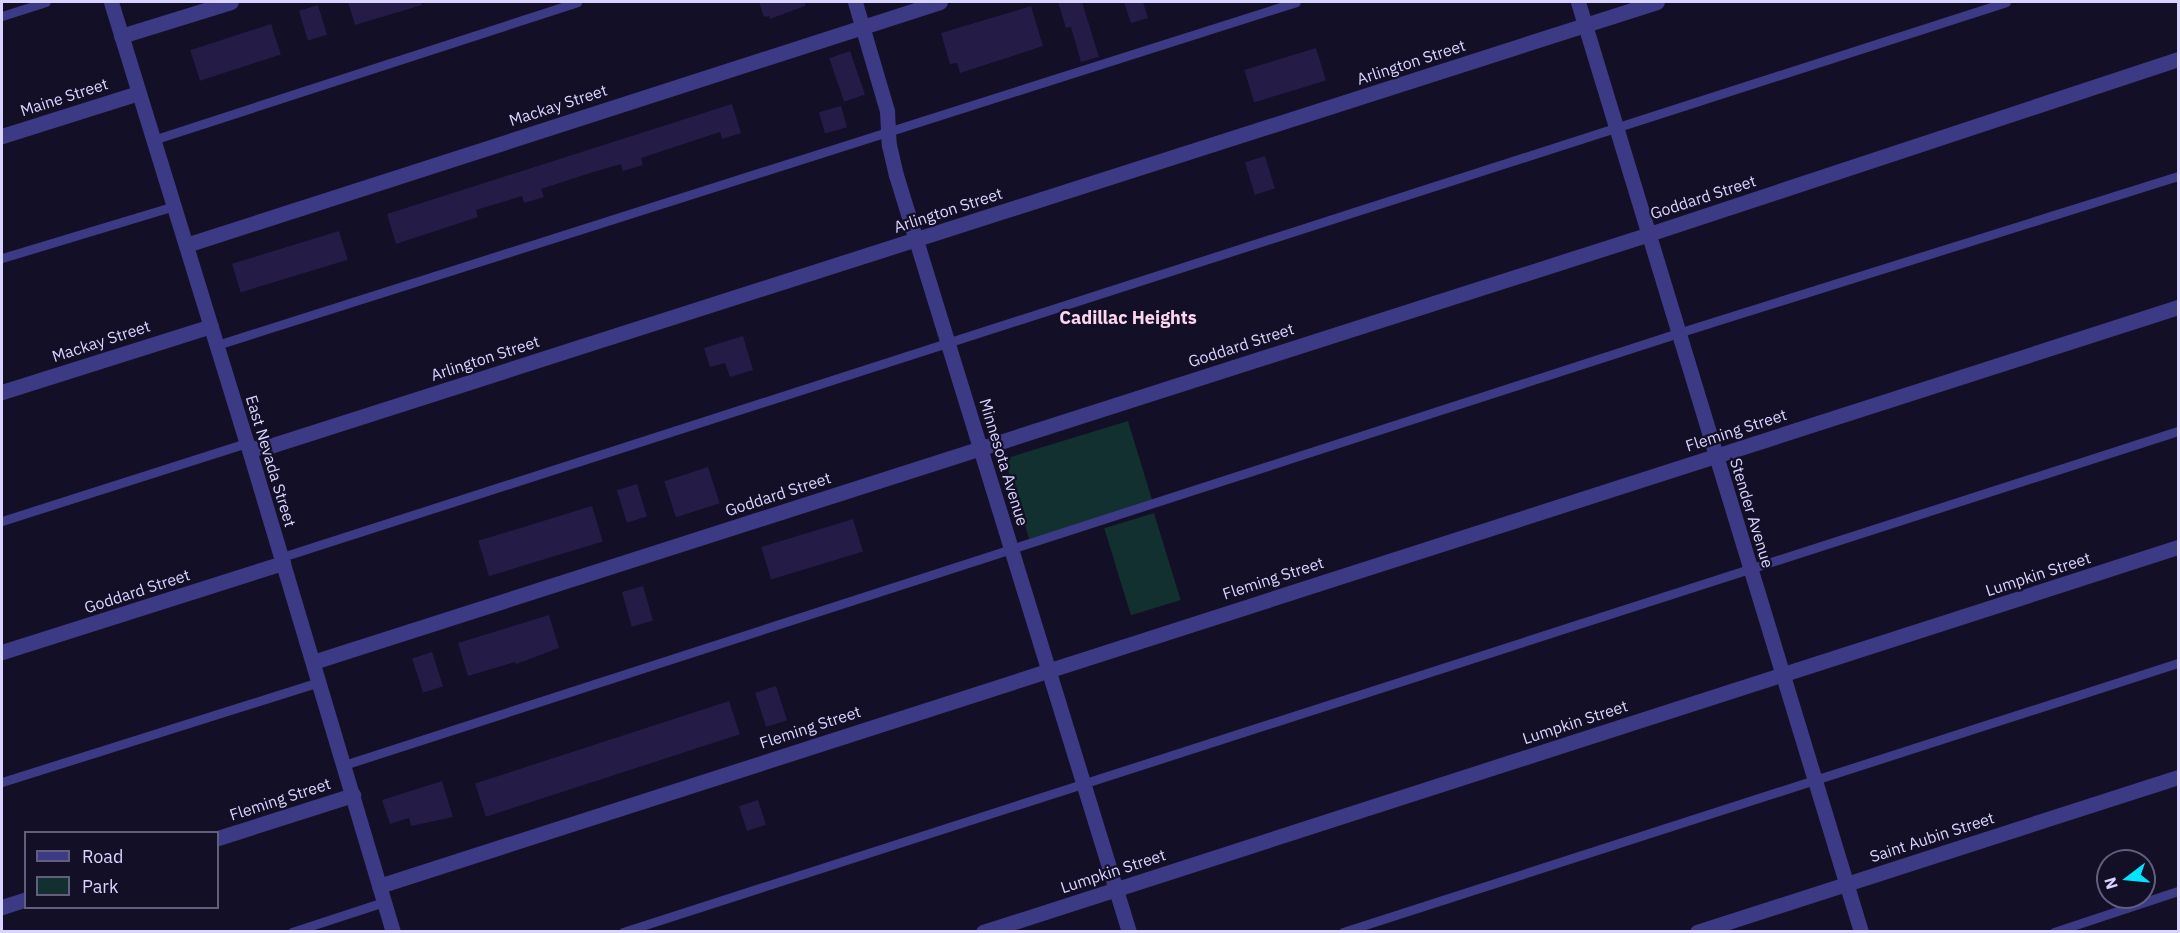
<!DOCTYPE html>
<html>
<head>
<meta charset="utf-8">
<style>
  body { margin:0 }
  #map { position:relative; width:2180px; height:933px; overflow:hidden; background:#130f26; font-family:"IBM Plex Sans",sans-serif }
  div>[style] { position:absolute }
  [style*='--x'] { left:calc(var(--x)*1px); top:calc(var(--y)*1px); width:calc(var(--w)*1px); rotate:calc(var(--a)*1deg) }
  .green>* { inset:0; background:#12302f; transform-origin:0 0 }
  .building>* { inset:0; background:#241b47; transform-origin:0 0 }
  .service>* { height:9px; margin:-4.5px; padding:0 4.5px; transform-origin:4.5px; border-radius:4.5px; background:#3d3a85 }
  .minor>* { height:15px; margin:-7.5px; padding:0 7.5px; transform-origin:7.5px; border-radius:7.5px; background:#3d3a85 }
  .tertiary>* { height:15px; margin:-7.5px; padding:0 7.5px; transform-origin:7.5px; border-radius:7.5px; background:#3d3a85 }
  span { translate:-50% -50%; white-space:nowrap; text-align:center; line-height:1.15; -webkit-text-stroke:4.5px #130f26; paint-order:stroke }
  .street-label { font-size:16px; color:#d9d4ff }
  .neighbourhood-label { font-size:18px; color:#ffd6f0; font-weight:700 }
  .frame { position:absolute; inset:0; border:3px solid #d9d4ff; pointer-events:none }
  .legend { position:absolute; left:24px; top:831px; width:195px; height:78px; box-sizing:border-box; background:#130f26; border:2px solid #625e7d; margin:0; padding:8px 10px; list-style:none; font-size:18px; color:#d9d4ff }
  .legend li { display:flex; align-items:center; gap:12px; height:30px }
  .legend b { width:30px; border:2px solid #625e7d }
  .north { position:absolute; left:2096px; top:849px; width:60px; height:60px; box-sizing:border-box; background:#130f26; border:2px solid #625e7d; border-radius:50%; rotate:254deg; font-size:16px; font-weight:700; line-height:24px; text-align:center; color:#d9d4ff }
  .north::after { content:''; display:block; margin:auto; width:21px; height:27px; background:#00e5ff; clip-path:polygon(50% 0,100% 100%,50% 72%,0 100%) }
</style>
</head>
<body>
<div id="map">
  <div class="green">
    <div style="left:1128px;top:421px;width:84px;height:129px;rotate:73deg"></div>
    <div style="left:1154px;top:513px;width:91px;height:52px;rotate:73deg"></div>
  </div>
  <div class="building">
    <div style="clip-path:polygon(348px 2px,421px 2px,422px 5px,355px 25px)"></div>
    <div style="clip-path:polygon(759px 2px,805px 2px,805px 6px,770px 19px,769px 16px,764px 17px)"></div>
    <div style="clip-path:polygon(1058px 2px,1082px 2px,1099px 57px,1081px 62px,1071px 27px,1066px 28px)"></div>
    <div style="clip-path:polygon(1124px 2px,1143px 2px,1148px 18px,1131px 23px)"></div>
    <div style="left:318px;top:5px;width:31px;height:20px;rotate:73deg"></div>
    <div style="clip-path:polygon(1031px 6px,1043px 46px,960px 73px,957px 63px,950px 64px,941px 33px)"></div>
    <div style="left:271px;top:24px;width:32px;height:85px;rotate:72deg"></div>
    <div style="left:1316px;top:48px;width:34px;height:75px;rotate:73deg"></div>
    <div style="left:850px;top:51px;width:46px;height:22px;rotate:71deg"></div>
    <div style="clip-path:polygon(732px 104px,741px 133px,722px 139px,720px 132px,641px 158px,643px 165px,623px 171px,621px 164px,587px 174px,541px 189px,544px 197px,524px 203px,522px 196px,476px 210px,478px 217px,396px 244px,387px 214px)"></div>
    <div style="left:841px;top:106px;width:22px;height:23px;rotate:74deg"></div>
    <div style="left:1265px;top:156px;width:34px;height:21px;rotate:73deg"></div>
    <div style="left:339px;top:231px;width:30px;height:112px;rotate:73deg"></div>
    <div style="clip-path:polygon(743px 336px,753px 370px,730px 377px,725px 363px,710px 367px,704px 348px)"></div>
    <div style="left:708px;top:467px;width:38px;height:46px;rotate:72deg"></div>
    <div style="left:637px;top:484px;width:34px;height:21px;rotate:73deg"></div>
    <div style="left:592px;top:506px;width:37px;height:119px;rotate:73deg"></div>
    <div style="left:853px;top:519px;width:34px;height:96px;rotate:73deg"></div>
    <div style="left:643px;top:586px;width:36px;height:22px;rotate:74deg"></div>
    <div style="clip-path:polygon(549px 615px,559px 648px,516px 664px,515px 662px,468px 676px,458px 643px)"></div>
    <div style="left:432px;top:652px;width:36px;height:21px;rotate:72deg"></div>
    <div style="left:776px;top:686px;width:36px;height:22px;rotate:72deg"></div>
    <div style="left:729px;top:701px;width:35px;height:267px;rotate:72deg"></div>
    <div style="clip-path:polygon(442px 781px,453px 817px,411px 826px,409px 818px,390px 824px,382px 800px)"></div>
    <div style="left:758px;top:800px;width:26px;height:20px;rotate:72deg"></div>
  </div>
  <div class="service">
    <div style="--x:2;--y:16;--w:46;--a:-17.7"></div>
    <div style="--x:153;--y:140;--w:446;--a:-18"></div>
    <div style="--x:2;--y:258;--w:180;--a:-16.8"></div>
    <div style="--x:217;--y:345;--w:1132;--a:-17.63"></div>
    <div style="--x:2;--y:521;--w:257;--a:-17.7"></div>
    <div style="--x:282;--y:557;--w:1811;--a:-17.84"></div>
    <div style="--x:344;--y:765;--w:1402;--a:-17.94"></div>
    <div style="--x:1678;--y:333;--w:524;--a:-17.43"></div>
    <div style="--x:2;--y:782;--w:332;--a:-17.5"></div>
    <div style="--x:292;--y:932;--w:97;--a:-18.1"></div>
    <div style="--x:623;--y:932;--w:1634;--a:-17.86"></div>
    <div style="--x:1343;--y:932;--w:877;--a:-17.86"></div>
    <div style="--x:2054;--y:932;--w:131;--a:-18.3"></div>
  </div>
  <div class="minor">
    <div style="--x:855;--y:2;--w:114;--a:73.6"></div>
    <div style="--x:887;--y:111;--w:34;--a:87"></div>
    <div style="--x:889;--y:145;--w:31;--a:77"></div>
    <div style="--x:896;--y:175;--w:792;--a:72.89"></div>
    <div style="--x:1578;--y:2;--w:972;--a:73.07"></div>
    <div style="--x:121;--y:36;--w:115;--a:-17.2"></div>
    <div style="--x:2;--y:136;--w:143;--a:-17.5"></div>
    <div style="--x:186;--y:245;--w:792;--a:-17.86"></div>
    <div style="--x:2;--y:392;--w:219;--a:-17.5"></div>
    <div style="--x:249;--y:449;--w:24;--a:-9"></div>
    <div style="--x:273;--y:445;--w:1453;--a:-17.75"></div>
    <div style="--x:2;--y:652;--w:295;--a:-17.6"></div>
    <div style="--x:313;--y:662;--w:1403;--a:-17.76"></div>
    <div style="--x:1649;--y:234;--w:557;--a:-18.3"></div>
    <div style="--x:218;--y:838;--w:142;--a:-17.7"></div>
    <div style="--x:379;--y:886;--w:1890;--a:-17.84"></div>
    <div style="--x:2;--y:907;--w:25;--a:-18"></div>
    <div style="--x:983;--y:932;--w:1255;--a:-17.86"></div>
    <div style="--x:1697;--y:932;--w:505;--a:-17.86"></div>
  </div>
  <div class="tertiary">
    <div style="--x:111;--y:2;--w:461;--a:72.9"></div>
    <div style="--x:247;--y:443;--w:510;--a:73.38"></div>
  </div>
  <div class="street-label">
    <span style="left:1411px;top:62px;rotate:-18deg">Arlington Street</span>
    <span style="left:64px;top:97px;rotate:-18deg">Maine Street</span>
    <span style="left:558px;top:105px;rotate:-18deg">Mackay Street</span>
    <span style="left:1703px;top:197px;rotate:-18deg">Goddard Street</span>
    <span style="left:948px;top:210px;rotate:-18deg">Arlington Street</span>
    <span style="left:101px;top:341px;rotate:-18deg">Mackay Street</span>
    <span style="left:1241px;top:345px;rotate:-18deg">Goddard Street</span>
    <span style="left:485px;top:358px;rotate:-18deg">Arlington Street</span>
    <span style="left:1736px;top:430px;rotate:-18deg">Fleming Street</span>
    <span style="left:271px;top:461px;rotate:73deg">East Nevada Street</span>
    <span style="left:1004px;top:462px;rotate:73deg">Minnesota Avenue</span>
    <span style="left:778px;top:494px;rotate:-18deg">Goddard Street</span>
    <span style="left:1752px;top:513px;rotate:73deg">Stender Avenue</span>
    <span style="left:2038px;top:574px;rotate:-18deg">Lumpkin Street</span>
    <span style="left:1273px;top:578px;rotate:-18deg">Fleming Street</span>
    <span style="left:137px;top:591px;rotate:-18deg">Goddard Street</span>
    <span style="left:1575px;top:722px;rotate:-18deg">Lumpkin Street</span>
    <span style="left:810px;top:727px;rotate:-18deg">Fleming Street</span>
    <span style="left:280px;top:799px;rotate:-18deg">Fleming Street</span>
    <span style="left:1932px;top:837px;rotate:-18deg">Saint Aubin Street</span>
    <span style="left:1113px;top:871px;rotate:-18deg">Lumpkin Street</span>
  </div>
  <div class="neighbourhood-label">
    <span style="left:1128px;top:318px">Cadillac Heights</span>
  </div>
  <div class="frame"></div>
  <ul class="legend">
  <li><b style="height:8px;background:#3d3a85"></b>Road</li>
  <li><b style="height:16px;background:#12302f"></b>Park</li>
  </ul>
  <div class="north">N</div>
</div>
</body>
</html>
